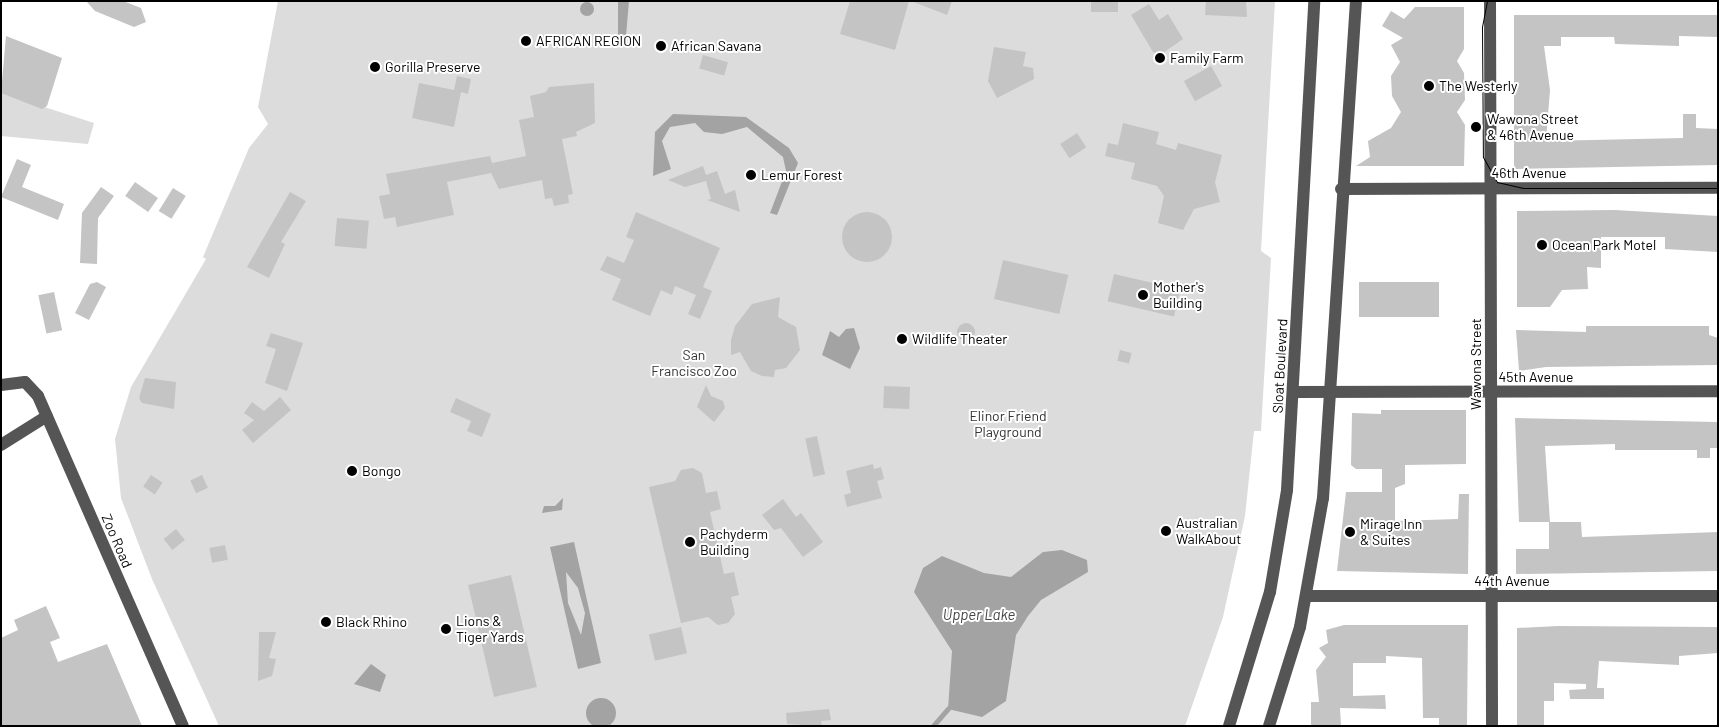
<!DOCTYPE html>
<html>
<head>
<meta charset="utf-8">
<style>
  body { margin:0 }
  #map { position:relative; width:1719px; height:727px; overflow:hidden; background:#fff; font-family:Barlow,sans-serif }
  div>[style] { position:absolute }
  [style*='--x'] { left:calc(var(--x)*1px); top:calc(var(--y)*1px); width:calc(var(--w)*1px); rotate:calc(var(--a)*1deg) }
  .green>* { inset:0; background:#dcdcdc }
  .water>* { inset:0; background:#a3a3a3 }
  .round { border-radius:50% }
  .stream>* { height:4.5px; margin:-2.25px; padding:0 2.25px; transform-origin:2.25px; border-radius:2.25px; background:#a3a3a3 }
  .building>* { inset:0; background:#c4c4c4; transform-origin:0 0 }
  .minor>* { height:12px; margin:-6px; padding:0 6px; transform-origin:6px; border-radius:6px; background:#555 }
  .tram>* { height:1px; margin:-0.5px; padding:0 0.5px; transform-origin:0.5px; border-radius:0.5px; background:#000 }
  .dots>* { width:14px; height:14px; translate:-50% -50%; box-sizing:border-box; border:2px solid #fff; border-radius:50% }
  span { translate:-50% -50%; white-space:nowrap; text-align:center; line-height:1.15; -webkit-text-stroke:4px #fff; paint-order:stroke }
  .poi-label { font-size:14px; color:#000 }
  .left { translate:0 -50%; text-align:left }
  .street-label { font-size:14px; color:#000 }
  .park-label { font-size:14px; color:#333 }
  .water-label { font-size:15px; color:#444; font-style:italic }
  .frame { position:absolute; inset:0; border:2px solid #000; pointer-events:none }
</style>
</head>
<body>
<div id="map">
  <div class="green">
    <div style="clip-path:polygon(278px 1px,1275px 1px,1261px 251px,1271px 258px,1261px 431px,1254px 431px,1245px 516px,1223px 617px,1185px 726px,219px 726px,152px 579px,121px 498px,115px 439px,131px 387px,206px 259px,203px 257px,249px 148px,268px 124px,258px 107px)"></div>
    <div style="clip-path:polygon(1px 93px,94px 123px,88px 144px,1px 136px)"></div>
  </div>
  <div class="water">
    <div style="clip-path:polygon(618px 1px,629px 1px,626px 36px,618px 36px)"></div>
    <div class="round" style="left:580px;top:2px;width:14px;height:14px"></div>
    <div style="clip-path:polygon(673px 114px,746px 117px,789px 148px,798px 163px,777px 215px,770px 213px,786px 171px,783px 157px,747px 127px,722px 134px,704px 132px,695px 123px,670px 127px,662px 141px,671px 169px,653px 176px,655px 132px)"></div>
    <div style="clip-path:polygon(854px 328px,860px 348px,850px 369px,822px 355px,830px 331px,839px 337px,846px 329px)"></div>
    <div style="clip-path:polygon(563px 498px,562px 510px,542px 513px,544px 506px,555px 506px)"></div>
    <div style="clip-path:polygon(evenodd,574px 542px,601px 663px,578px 669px,550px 547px,574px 542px,566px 572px,578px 588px,585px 613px,581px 635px,568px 603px,566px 572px)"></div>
    <div style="clip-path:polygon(1062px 550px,1087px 560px,1088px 572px,1041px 600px,1028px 616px,1016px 635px,1006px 701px,982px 717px,948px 709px,952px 651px,914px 592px,923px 568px,942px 556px,984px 573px,1011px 577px,1043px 552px)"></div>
    <div style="clip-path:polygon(371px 664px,386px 675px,380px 692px,354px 684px)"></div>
    <div class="round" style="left:586px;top:698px;width:30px;height:30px"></div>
  </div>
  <div class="stream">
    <div style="--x:933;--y:726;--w:23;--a:-49"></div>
  </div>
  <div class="building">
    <div style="clip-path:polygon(86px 1px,123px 1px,141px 8px,146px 22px,134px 27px,95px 11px)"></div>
    <div style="clip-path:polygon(850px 1px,909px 1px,895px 50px,840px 34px)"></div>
    <div style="clip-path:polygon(911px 1px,952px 1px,947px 15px)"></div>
    <div style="left:1091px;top:1px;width:27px;height:11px"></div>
    <div style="clip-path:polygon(1206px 1px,1246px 1px,1247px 17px,1205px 15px)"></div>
    <div style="clip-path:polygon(1149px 4px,1159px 20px,1168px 14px,1183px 39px,1160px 55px,1153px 52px,1131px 15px)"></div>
    <div style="clip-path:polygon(1415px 7px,1464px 7px,1464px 49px,1457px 61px,1464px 73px,1465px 100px,1457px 112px,1465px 125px,1464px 166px,1356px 166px,1370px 157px,1368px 141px,1391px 128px,1401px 112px,1392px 96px,1391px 76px,1400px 62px,1391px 45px,1403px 38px,1382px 26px,1391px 11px,1404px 19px)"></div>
    <div style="clip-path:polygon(1514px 15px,1718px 15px,1718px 37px,1679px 36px,1679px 46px,1615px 44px,1614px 37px,1561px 37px,1561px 46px,1544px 46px,1550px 90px,1546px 141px,1683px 138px,1683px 114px,1696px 114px,1696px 128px,1718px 129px,1718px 165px,1514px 169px)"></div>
    <div style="clip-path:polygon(6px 36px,62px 58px,47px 106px,42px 109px,1px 93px)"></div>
    <div style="clip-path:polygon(994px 47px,1026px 52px,1023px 66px,1033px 68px,1034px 79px,997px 98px,988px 81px)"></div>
    <div style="left:703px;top:55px;width:26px;height:14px;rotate:16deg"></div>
    <div style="left:1211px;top:66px;width:23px;height:31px;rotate:61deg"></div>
    <div style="clip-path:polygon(457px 76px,471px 79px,468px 94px,461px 92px,454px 127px,412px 118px,419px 83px,454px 90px)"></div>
    <div style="clip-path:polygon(594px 83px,595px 123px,576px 132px,577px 136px,562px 139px,573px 194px,568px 195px,569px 203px,554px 206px,552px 198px,545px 199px,542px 180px,499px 189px,491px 173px,447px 182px,454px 215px,397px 227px,395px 217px,384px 219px,379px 196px,390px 194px,386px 174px,490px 156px,492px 163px,526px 156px,519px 120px,534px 117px,530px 96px,546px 92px,549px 87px)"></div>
    <div style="clip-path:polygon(1123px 123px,1159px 132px,1156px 144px,1176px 150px,1178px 143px,1222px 155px,1215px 182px,1220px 202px,1194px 209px,1183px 230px,1158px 223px,1164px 196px,1157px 186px,1131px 179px,1135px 163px,1105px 156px,1108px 143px,1118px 145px)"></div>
    <div style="left:1077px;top:133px;width:17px;height:20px;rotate:57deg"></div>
    <div style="clip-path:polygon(17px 159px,31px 165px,22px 187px,64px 204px,58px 220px,1px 197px)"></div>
    <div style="clip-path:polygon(703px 166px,706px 175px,717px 171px,725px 194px,735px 190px,740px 212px,707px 200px,711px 199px,706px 181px,685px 187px,668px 180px)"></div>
    <div style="left:135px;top:182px;width:28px;height:17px;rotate:35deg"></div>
    <div style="clip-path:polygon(101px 187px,114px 196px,98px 218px,97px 264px,80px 263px,82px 213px)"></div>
    <div style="left:173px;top:188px;width:15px;height:27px;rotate:32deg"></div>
    <div style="clip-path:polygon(290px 192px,306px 201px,281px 242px,285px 244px,269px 278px,247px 267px)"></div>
    <div style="clip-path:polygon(1615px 210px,1718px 216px,1718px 252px,1665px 249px,1665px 237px,1601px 237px,1601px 268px,1587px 267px,1588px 289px,1562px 290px,1550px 307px,1517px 307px,1517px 211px)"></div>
    <div style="clip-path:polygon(636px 212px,720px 248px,703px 287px,712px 291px,700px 319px,688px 314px,696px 295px,675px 286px,672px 295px,661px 290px,650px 316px,612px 300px,621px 279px,600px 270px,607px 256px,624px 263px,634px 240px,626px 237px)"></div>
    <div class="round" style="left:842px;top:212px;width:50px;height:50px"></div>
    <div style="left:337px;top:218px;width:32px;height:28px;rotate:5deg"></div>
    <div style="left:1003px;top:260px;width:67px;height:40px;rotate:13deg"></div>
    <div style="left:1114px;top:274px;width:68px;height:28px;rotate:13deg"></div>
    <div style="clip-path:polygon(97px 282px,106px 287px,89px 320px,75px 313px,90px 284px)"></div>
    <div style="left:1359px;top:282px;width:80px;height:35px"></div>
    <div style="left:54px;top:292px;width:39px;height:16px;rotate:78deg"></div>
    <div style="clip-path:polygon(780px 297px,778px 317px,796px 327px,800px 350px,786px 368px,775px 370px,774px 377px,762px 376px,751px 371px,740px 352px,731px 355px,731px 340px,735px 326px,752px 304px)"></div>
    <div class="round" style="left:957px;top:323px;width:18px;height:18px"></div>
    <div style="clip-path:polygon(1586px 326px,1709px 326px,1709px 335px,1718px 338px,1718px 365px,1546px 367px,1519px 371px,1516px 330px,1586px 332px)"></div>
    <div style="clip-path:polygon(271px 333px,303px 343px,287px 391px,265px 383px,276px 349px,266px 346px)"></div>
    <div style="left:1120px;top:350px;width:12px;height:11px;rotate:14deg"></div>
    <div style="clip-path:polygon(145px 378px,176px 382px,174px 409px,142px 403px,139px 398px)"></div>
    <div style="clip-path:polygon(706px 385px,711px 396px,723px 401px,725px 408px,714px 422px,697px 407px)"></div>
    <div style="left:884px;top:386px;width:26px;height:22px;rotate:2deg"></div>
    <div style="clip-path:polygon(280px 397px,291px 410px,253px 443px,242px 430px,254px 420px,244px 413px,252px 402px,264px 411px)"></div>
    <div style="clip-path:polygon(456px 398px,491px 414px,482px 437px,467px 431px,471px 421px,450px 412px)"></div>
    <div style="clip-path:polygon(1381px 410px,1466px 410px,1466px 464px,1405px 465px,1405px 484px,1395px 488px,1395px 521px,1458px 519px,1459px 494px,1469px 494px,1468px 574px,1337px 571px,1346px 492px,1382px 492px,1382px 469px,1356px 469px,1351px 465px,1352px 413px,1381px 414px)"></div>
    <div style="clip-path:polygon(1515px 418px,1718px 422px,1718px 448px,1710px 448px,1710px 458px,1697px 458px,1697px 450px,1615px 450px,1615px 444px,1545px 446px,1550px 522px,1581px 522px,1582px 537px,1718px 532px,1718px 571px,1516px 574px,1516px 549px,1549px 549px,1549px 522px,1519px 522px)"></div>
    <div style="left:817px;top:436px;width:39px;height:12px;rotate:78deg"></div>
    <div style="clip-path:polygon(873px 464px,874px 469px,881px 467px,884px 479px,877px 481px,882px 498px,847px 507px,844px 495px,851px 493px,846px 471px)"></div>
    <div style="clip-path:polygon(693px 468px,702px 473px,706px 493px,717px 491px,721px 509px,710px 512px,724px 574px,734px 572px,739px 595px,731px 597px,735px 614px,728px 623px,718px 625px,708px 617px,681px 623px,649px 487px,675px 481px,681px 470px)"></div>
    <div style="left:151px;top:475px;width:14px;height:14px;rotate:34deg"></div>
    <div style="left:202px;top:475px;width:14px;height:13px;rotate:65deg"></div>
    <div style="clip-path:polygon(783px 499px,796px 517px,801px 513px,823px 542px,803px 557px,781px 528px,774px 530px,762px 515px)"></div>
    <div style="left:176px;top:529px;width:14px;height:16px;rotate:51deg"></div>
    <div style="left:225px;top:545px;width:15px;height:16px;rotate:79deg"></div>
    <div style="left:511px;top:575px;width:115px;height:44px;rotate:77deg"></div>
    <div style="clip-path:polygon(46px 606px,60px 638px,50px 642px,58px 662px,107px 644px,142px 726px,1px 726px,1px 638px,18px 630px,14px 620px)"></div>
    <div style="clip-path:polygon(1344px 625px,1468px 625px,1467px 726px,1439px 726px,1439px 718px,1423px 718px,1422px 658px,1386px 656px,1386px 663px,1353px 663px,1353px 696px,1385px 695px,1386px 709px,1340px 708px,1341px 726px,1311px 726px,1311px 702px,1319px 702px,1316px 670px,1326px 657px,1319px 648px,1328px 643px,1326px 630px)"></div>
    <div style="clip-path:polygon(1558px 626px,1718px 627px,1718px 653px,1679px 656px,1679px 665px,1599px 661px,1597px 688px,1604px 688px,1604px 699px,1570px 699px,1569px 690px,1586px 689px,1586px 684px,1554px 683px,1554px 701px,1544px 701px,1544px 726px,1517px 726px,1517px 628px)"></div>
    <div style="left:681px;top:627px;width:27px;height:33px;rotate:77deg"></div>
    <div style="clip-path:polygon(259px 632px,276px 632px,269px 658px,276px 659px,272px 676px,258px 681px)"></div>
    <div style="clip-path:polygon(829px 709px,831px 720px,821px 721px,822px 726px,787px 724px,786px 713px)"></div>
  </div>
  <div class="minor">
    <div style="--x:1490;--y:1;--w:725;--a:89.84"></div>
    <div style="--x:1341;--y:189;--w:377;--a:-0.2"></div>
    <div style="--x:1;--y:385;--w:24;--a:-7"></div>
    <div style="--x:25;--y:382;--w:19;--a:47"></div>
    <div style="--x:38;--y:396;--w:360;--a:66.3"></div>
    <div style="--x:1293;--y:392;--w:425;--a:-0.1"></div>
    <div style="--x:1;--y:445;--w:54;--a:-32.2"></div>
    <div style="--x:1307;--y:596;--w:411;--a:0"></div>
    <div style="--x:1229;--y:726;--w:140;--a:-73"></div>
    <div style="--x:1270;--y:592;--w:103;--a:-80.5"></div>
    <div style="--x:1287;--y:490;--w:490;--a:-86.8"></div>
    <div style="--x:1269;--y:726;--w:104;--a:-72.6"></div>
    <div style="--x:1300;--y:627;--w:131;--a:-79.9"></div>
    <div style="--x:1323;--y:498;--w:498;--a:-86.2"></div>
  </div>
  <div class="tram">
    <div style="--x:1487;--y:1;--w:25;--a:101"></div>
    <div style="--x:1482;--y:26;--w:131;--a:89.6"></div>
    <div style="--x:1483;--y:157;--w:29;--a:61"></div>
    <div style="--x:1497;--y:182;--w:27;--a:13"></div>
    <div style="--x:1523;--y:188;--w:195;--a:0"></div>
  </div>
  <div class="dots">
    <div style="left:526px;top:41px;background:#000"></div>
    <div style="left:661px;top:46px;background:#000"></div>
    <div style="left:1160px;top:58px;background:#000"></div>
    <div style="left:375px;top:67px;background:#000"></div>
    <div style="left:1429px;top:86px;background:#000"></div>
    <div style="left:1476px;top:127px;background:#000"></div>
    <div style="left:751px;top:175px;background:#000"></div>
    <div style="left:1542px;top:245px;background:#000"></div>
    <div style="left:1143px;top:295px;background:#000"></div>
    <div style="left:902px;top:339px;background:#000"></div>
    <div style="left:352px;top:471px;background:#000"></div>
    <div style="left:1166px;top:531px;background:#000"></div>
    <div style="left:1350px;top:532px;background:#000"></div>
    <div style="left:690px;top:542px;background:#000"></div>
    <div style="left:326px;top:622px;background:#000"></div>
    <div style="left:446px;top:629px;background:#000"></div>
  </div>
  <div class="poi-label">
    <span class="left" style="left:536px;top:41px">AFRICAN REGION</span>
    <span class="left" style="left:671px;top:46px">African Savana</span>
    <span class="left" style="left:1170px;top:58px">Family Farm</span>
    <span class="left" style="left:385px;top:67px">Gorilla Preserve</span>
    <span class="left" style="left:1439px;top:86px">The Westerly</span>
    <span class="left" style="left:1487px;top:127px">Wawona Street<br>&amp; 46th Avenue</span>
    <span class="left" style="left:761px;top:175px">Lemur Forest</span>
    <span class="left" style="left:1552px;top:245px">Ocean Park Motel</span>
    <span class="left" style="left:1153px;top:295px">Mother's<br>Building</span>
    <span class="left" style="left:912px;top:339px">Wildlife Theater</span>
    <span class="left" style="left:362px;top:471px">Bongo</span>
    <span class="left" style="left:1176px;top:531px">Australian<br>WalkAbout</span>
    <span class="left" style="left:1360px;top:532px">Mirage Inn<br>&amp; Suites</span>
    <span class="left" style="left:700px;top:542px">Pachyderm<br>Building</span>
    <span class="left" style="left:456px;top:629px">Lions &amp;<br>Tiger Yards</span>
    <span class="left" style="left:336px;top:622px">Black Rhino</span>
  </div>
  <div class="street-label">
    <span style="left:1529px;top:173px">46th Avenue</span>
    <span style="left:1476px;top:364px;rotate:-90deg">Wawona Street</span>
    <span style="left:1280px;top:366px;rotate:-87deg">Sloat Boulevard</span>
    <span style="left:1536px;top:377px">45th Avenue</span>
    <span style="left:117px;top:541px;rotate:67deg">Zoo Road</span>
    <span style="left:1512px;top:581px">44th Avenue</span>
  </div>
  <div class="park-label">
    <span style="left:694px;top:363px">San<br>Francisco Zoo</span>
    <span style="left:1008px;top:424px">Elinor Friend<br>Playground</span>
  </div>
  <div class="water-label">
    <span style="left:979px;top:615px">Upper Lake</span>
  </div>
  <div class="frame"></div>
</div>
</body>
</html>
